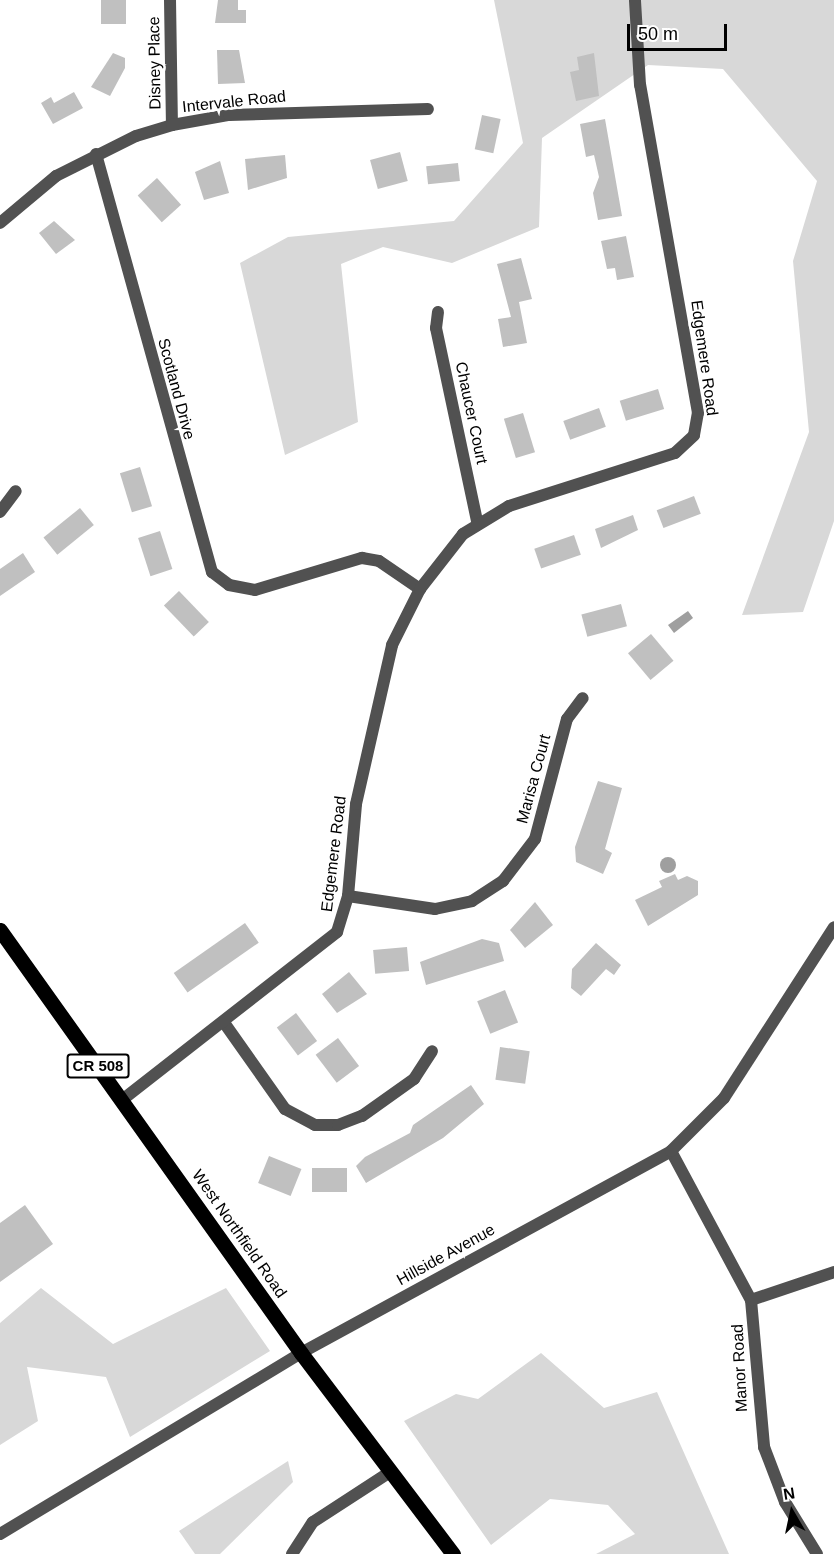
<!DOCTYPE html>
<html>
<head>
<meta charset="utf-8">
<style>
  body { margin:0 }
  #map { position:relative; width:834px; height:1554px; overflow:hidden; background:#fff; font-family:Helvetica,sans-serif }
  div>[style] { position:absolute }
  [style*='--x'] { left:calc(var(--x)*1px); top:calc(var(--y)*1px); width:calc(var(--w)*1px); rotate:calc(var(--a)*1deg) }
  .green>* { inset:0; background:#d8d8d8 }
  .water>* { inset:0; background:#9f9f9f }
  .round { border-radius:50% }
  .building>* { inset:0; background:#c0c0c0; transform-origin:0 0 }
  .minor>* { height:12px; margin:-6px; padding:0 6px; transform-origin:6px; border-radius:6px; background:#515151 }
  .tertiary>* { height:12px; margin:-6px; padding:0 6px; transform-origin:6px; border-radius:6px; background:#515151 }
  .primary>* { height:15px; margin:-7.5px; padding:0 7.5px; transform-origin:7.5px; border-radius:7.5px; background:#000 }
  span { translate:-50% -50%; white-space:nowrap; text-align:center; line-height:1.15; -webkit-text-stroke:5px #fff; paint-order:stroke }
  .shield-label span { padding:2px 4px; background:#fff; border:2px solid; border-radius:4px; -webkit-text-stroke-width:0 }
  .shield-label { font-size:15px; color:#000; font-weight:700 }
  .street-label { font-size:16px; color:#000 }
  .north { position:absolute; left:762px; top:1482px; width:60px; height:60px; -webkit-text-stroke:4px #fff; paint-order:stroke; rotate:351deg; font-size:16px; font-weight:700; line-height:24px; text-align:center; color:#000 }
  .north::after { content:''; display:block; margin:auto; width:21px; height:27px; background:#000; clip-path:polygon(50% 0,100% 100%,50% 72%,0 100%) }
  .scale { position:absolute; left:627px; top:24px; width:100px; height:27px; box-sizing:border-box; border:3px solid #000; border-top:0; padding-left:8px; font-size:18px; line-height:21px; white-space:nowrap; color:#000; -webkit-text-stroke:4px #fff; paint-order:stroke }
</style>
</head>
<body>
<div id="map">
  <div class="green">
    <div style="clip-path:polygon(494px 0,834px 0,834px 521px,803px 612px,742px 615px,809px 432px,793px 261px,817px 181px,723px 69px,648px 65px,542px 138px,539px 227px,452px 263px,383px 247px,341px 264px,358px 422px,285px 455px,240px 263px,288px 237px,454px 221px,523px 143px)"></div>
    <div style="clip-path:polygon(41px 1288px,113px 1344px,226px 1288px,270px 1351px,130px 1437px,106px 1377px,27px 1367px,38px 1421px,0 1445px,0 1323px)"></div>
    <div style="clip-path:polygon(541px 1353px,604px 1408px,657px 1392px,729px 1554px,596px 1554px,635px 1534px,608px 1505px,550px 1499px,491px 1545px,404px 1421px,456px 1394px,478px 1399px)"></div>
    <div style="clip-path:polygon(288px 1461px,293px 1482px,220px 1554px,195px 1554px,179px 1531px)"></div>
  </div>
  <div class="water">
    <div style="clip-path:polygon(688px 611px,693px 618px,674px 633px,668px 625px)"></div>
    <div class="round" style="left:660px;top:857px;width:16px;height:16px"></div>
  </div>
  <div class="building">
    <div style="left:101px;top:0;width:25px;height:24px"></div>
    <div style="clip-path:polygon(218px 0,238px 0,238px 10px,246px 10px,246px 23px,215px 23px)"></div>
    <div style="clip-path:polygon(217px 50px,239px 50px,245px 83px,218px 84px)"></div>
    <div style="clip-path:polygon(113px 53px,125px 58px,125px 68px,110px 96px,91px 87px)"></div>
    <div style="clip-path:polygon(594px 53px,599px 96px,576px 101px,570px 72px,579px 70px,577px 57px)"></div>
    <div style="clip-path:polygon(74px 92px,83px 108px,53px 124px,41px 103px,51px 97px,54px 103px)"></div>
    <div style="left:482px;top:115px;width:19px;height:35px;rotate:12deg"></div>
    <div style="clip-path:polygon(605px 119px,622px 216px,598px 220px,593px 193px,599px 177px,594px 155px,586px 157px,580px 124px)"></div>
    <div style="left:400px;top:152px;width:30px;height:31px;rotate:75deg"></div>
    <div style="clip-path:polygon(285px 155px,287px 178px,248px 190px,245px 159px)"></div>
    <div style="clip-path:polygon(220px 161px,229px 193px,204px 200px,195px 172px)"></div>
    <div style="left:458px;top:163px;width:18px;height:32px;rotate:84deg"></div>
    <div style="left:157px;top:178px;width:36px;height:26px;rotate:48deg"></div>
    <div style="clip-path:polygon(54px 221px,75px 240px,56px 254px,39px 233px)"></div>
    <div style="clip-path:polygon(626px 236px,634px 277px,617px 280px,615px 268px,607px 269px,601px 241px)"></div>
    <div style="clip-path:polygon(521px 258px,532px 299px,519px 302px,527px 343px,503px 347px,498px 319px,511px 317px,497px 264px)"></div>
    <div style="left:658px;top:389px;width:21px;height:40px;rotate:73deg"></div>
    <div style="left:599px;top:408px;width:20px;height:38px;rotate:70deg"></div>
    <div style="left:523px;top:413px;width:41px;height:20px;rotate:73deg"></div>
    <div style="left:140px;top:467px;width:41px;height:21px;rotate:73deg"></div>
    <div style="left:694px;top:496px;width:19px;height:40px;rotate:69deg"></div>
    <div style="left:80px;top:508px;width:22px;height:47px;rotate:51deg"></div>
    <div style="clip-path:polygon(633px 515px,638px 530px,601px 548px,595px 529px)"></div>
    <div style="left:160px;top:531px;width:40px;height:23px;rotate:72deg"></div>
    <div style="left:574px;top:535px;width:21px;height:42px;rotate:71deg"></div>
    <div style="clip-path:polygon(23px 553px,35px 572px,0 596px,0 569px)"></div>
    <div style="left:179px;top:591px;width:43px;height:21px;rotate:46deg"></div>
    <div style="left:621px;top:604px;width:23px;height:41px;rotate:75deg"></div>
    <div style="left:651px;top:634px;width:35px;height:30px;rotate:50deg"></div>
    <div style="clip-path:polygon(598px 781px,622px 788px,605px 849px,612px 853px,603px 874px,576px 862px,575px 847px)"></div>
    <div style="clip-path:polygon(675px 874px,678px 880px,687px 876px,698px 881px,698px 895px,648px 926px,635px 900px,662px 887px,659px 881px)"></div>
    <div style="clip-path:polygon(535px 902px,553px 925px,525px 948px,510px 930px)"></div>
    <div style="left:245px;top:923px;width:24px;height:87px;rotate:55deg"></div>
    <div style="clip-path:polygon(482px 939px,499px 943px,504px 961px,426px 985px,420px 962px)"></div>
    <div style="clip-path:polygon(596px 943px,621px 965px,614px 975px,606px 969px,581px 996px,571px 988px,572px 969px)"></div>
    <div style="left:407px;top:947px;width:24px;height:34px;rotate:85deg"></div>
    <div style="clip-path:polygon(349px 972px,367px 994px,337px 1013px,322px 994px)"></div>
    <div style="left:505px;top:990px;width:35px;height:30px;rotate:68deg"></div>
    <div style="left:296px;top:1013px;width:35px;height:24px;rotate:53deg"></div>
    <div style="left:338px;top:1038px;width:35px;height:28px;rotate:53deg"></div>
    <div style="left:500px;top:1047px;width:30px;height:33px;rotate:8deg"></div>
    <div style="clip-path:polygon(471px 1085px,484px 1104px,443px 1138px,366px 1183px,356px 1166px,365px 1157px,410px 1133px,413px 1125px)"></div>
    <div style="left:269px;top:1156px;width:35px;height:29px;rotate:22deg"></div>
    <div style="left:312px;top:1168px;width:35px;height:24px"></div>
    <div style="clip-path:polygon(25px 1205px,53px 1244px,0 1282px,0 1223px)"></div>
  </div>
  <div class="minor">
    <div style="--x:170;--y:0;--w:125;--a:89.1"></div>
    <div style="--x:96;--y:154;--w:434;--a:74.5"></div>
    <div style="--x:212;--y:572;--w:21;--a:37"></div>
    <div style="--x:229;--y:585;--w:26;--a:11"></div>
    <div style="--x:255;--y:590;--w:112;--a:-16.7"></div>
    <div style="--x:362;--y:558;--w:17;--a:10"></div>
    <div style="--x:379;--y:561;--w:50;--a:34.3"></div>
    <div style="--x:0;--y:223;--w:73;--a:-40"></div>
    <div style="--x:56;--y:176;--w:89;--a:-26.6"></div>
    <div style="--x:136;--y:136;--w:38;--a:-17"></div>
    <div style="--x:172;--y:125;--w:58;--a:-10"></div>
    <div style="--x:229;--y:115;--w:199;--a:-1.7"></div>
    <div style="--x:438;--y:312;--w:16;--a:97"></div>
    <div style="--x:436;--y:328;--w:197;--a:78"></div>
    <div style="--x:0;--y:512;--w:26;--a:-53"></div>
    <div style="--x:348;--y:896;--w:88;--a:8.5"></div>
    <div style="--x:435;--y:909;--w:38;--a:-12"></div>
    <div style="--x:472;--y:901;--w:37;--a:-33"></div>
    <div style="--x:503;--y:881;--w:53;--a:-52.7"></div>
    <div style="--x:535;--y:839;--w:124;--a:-75.1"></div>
    <div style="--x:567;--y:719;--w:26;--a:-53"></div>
    <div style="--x:225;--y:1024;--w:104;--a:54.8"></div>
    <div style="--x:285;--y:1109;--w:34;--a:28"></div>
    <div style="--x:315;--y:1125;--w:23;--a:0"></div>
    <div style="--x:338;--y:1125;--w:26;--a:-21"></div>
    <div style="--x:362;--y:1116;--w:64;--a:-35.4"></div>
    <div style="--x:414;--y:1079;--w:33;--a:-57"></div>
    <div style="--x:122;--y:1100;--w:273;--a:-38"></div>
    <div style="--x:337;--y:932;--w:38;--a:-73"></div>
    <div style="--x:348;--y:896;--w:92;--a:-85"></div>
    <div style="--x:356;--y:804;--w:163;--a:-77.2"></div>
    <div style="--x:392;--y:645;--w:63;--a:-63.4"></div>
    <div style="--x:420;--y:589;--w:70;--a:-52"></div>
    <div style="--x:463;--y:534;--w:54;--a:-31.3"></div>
    <div style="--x:509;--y:506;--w:174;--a:-17.7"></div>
    <div style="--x:675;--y:453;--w:26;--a:-43"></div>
    <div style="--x:694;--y:435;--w:22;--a:-80"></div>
    <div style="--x:698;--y:413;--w:333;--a:-100"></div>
    <div style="--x:640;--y:85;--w:85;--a:-93.4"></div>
    <div style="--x:671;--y:1151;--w:169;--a:61.8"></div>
    <div style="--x:751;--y:1300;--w:148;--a:84.9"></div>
    <div style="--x:764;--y:1447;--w:59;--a:69.1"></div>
    <div style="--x:785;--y:1502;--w:61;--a:58.4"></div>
    <div style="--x:751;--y:1300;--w:88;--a:-18.6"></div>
    <div style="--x:292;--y:1554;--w:38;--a:-57"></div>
    <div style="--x:313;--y:1522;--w:92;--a:-33"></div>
  </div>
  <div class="tertiary">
    <div style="--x:0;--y:1534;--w:351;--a:-31"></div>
    <div style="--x:301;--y:1353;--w:422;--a:-28.6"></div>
    <div style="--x:671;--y:1151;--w:75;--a:-45"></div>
    <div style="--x:724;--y:1098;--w:203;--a:-57.2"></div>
  </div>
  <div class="primary">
    <div style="--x:0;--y:930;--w:519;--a:54.56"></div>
    <div style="--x:301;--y:1353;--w:252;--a:52.9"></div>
  </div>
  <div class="shield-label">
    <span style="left:98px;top:1066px">CR 508</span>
  </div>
  <div class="street-label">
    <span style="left:155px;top:63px;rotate:-91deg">Disney Place</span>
    <span style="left:234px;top:102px;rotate:-6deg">Intervale Road</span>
    <span style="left:704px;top:358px;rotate:82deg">Edgemere Road</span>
    <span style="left:176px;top:389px;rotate:75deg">Scotland Drive</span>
    <span style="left:471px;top:413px;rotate:78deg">Chaucer Court</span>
    <span style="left:534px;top:779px;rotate:-75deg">Marisa Court</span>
    <span style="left:334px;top:854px;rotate:-83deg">Edgemere Road</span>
    <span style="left:239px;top:1234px;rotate:55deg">West Northfield Road</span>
    <span style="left:446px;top:1255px;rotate:-29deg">Hillside Avenue</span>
    <span style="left:740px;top:1368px;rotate:-93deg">Manor Road</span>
  </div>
  <div class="north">N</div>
  <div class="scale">50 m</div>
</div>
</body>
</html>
